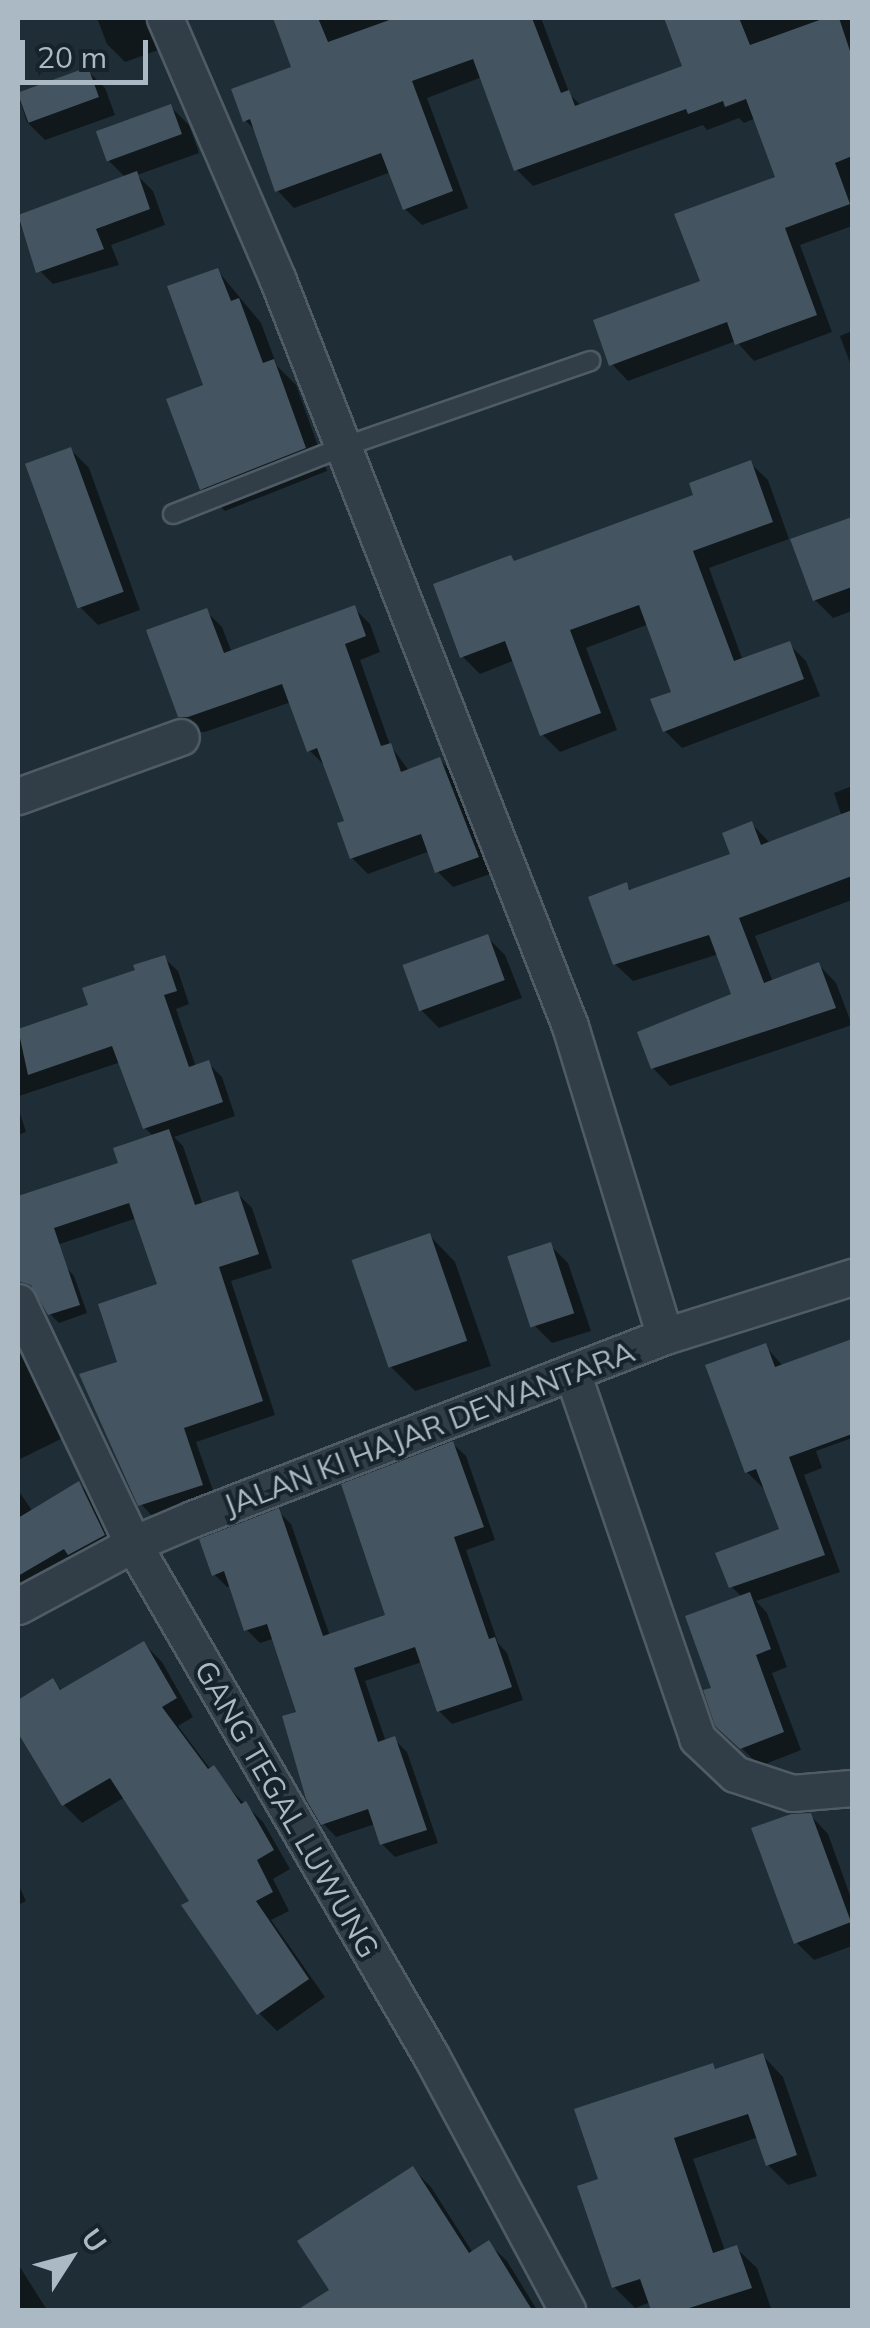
<!DOCTYPE html>
<html>
<head>
<meta charset="utf-8">
<style>
  body { margin:0 }
  #map { position:relative; width:870px; height:2328px; overflow:hidden; background:#1e2d36; font-family:Mulish,sans-serif }
  div>[style] { position:absolute }
  [style*='--x'] { left:calc(var(--x)*1px); top:calc(var(--y)*1px); width:calc(var(--w)*1px); rotate:calc(var(--a)*1deg) }
  .shadow>* { inset:0; background:#0007 }
  .building>* { inset:0; background:#445561; transform-origin:0 0 }
  .roads { filter:drop-shadow(2px 0 #4f5c65) drop-shadow(-2px 0 #4f5c65) drop-shadow(0 2px #4f5c65) drop-shadow(0 -2px #4f5c65) }
  .lane>* { height:18px; margin:-9px; padding:0 9px; transform-origin:9px; border-radius:9px; background:#313e47 }
  .street>* { height:35px; margin:-17.5px; padding:0 17.5px; transform-origin:17.5px; border-radius:17.5px; background:#313e47 }
  span { translate:-50% -50%; white-space:nowrap; text-align:center; line-height:1.15; -webkit-text-stroke:8px #17232b; paint-order:stroke }
  .street-label { font-size:30px; color:#abb9c4 }
  .frame { position:absolute; inset:0; border:20px solid #abb9c4; pointer-events:none }
  .north { position:absolute; left:20px; top:2208px; width:100px; height:100px; -webkit-text-stroke:8px #17232b; paint-order:stroke; rotate:54deg; font-size:28px; font-weight:700; line-height:40px; text-align:center; color:#abb9c4 }
  .north::after { content:''; display:block; margin:auto; width:35px; height:45px; background:#abb9c4; clip-path:polygon(50% 0,100% 100%,50% 72%,0 100%) }
  .scale { position:absolute; left:20px; top:40px; width:128px; height:45px; box-sizing:border-box; border:5px solid #abb9c4; border-top:0; padding-left:12px; font-size:30px; line-height:35px; white-space:nowrap; color:#abb9c4; -webkit-text-stroke:8px #17232b; paint-order:stroke }
</style>
</head>
<body>
<div id="map">
  <div class="shadow">
    <div style="clip-path:polygon(97px 18px,160px 18px,164px 48px,125px 62px,107px 44px)"></div>
    <div style="clip-path:polygon(275px 18px,541px 18px,570px 95px,582px 106px,686px 68px,666px 18px,849px 18px,852px 29px,852px 226px,800px 245px,832px 332px,754px 361px,736px 341px,628px 381px,612px 364px,703px 283px,778px 179px,756px 118px,744px 123px,739px 118px,707px 130px,703px 125px,533px 186px,516px 169px,482px 77px,427px 98px,468px 208px,422px 225px,405px 209px,391px 172px,294px 208px,278px 191px,257px 132px,245px 120px,294px 69px)"></div>
    <div style="clip-path:polygon(87px 70px,105px 88px,115px 115px,45px 140px,27px 122px,18px 95px)"></div>
    <div style="clip-path:polygon(171px 107px,189px 125px,199px 153px,137px 175px,153px 191px,165px 225px,111px 245px,119px 265px,53px 284px,36px 267px,18px 218px,126px 178px,109px 161px)"></div>
    <div style="clip-path:polygon(218px 271px,261px 323px,277px 366px,296px 385px,327px 471px,225px 511px,202px 488px)"></div>
    <div style="clip-path:polygon(852px 331px,852px 368px,840px 336px)"></div>
    <div style="clip-path:polygon(71px 450px,89px 468px,140px 610px,98px 625px,80px 607px)"></div>
    <div style="clip-path:polygon(750px 463px,768px 480px,789px 539px,709px 568px,743px 661px,789px 644px,806px 661px,820px 696px,682px 748px,665px 731px,674px 693px,649px 624px,586px 648px,617px 730px,560px 752px,542px 734px,515px 660px,480px 674px,462px 656px,515px 563px,696px 496px)"></div>
    <div style="clip-path:polygon(840px 548px,852px 582px,852px 611px,833px 618px,815px 600px)"></div>
    <div style="clip-path:polygon(354px 608px,370px 624px,380px 652px,360px 660px,390px 745px,410px 772px,440px 760px,456px 776px,493px 873px,453px 887px,437px 871px,430px 851px,368px 874px,352px 858px,348px 822px,325px 766px,309px 750px,291px 702px,205px 732px,197px 732px,180px 715px,206px 611px,222px 627px,232px 653px)"></div>
    <div style="clip-path:polygon(852px 786px,852px 900px,755px 936px,773px 982px,819px 965px,836px 983px,852px 1025px,670px 1086px,653px 1068px,734px 996px,719px 954px,633px 981px,615px 964px,626px 885px,632px 891px,733px 855px,752px 824px,769px 842px,842px 817px,834px 793px)"></div>
    <div style="clip-path:polygon(487px 937px,505px 955px,522px 998px,439px 1028px,421px 1010px)"></div>
    <div style="clip-path:polygon(164px 958px,178px 971px,189px 1004px,176px 1009px,196px 1067px,208px 1063px,222px 1077px,235px 1116px,174px 1137px,183px 1146px,203px 1205px,238px 1194px,252px 1208px,272px 1268px,231px 1281px,275px 1415px,196px 1442px,216px 1499px,155px 1519px,141px 1504px,120px 1363px,160px 1285px,137px 1218px,42px 1250px,28px 1236px,18px 1207px,18px 1198px,121px 1164px,154px 1137px,145px 1128px,121px 1062px,19px 1096px,18px 1103px,18px 1032px,91px 1007px)"></div>
    <div style="clip-path:polygon(18px 1107px,26px 1132px,18px 1135px)"></div>
    <div style="clip-path:polygon(430px 1236px,455px 1262px,491px 1366px,415px 1391px,389px 1365px)"></div>
    <div style="clip-path:polygon(550px 1245px,568px 1263px,591px 1331px,552px 1343px,534px 1325px)"></div>
    <div style="clip-path:polygon(66px 1267px,74px 1276px,87px 1313px,59px 1323px,50px 1314px)"></div>
    <div style="clip-path:polygon(18px 1319px,69px 1435px,18px 1460px)"></div>
    <div style="clip-path:polygon(852px 1342px,852px 1438px,816px 1451px,822px 1468px,804px 1475px,840px 1572px,756px 1601px,767px 1613px,787px 1667px,772px 1673px,801px 1750px,760px 1766px,718px 1725px,714px 1689px,742px 1597px,731px 1586px,782px 1531px,764px 1489px,747px 1472px,765px 1346px,784px 1367px)"></div>
    <div style="clip-path:polygon(453px 1444px,466px 1456px,495px 1540px,466px 1550px,498px 1643px,507px 1653px,523px 1700px,452px 1724px,439px 1711px,422px 1662px,365px 1681px,386px 1742px,394px 1739px,407px 1752px,438px 1843px,395px 1857px,382px 1844px,375px 1824px,336px 1837px,323px 1823px,299px 1713px,275px 1638px,260px 1643px,247px 1630px,232px 1586px,227px 1587px,214px 1574px,278px 1511px,291px 1524px,330px 1636px,388px 1617px)"></div>
    <div style="clip-path:polygon(79px 1484px,97px 1502px,121px 1553px,30px 1597px,18px 1585px,18px 1490px,33px 1512px)"></div>
    <div style="clip-path:polygon(144px 1644px,162px 1662px,193px 1717px,178px 1726px,211px 1770px,263px 1822px,290px 1869px,273px 1879px,289px 1911px,271px 1920px,325px 1997px,277px 2031px,259px 2013px,125px 1797px,82px 1823px,64px 1805px,18px 1728px,18px 1703px,52px 1681px,63px 1691px)"></div>
    <div style="clip-path:polygon(810px 1815px,828px 1834px,852px 1901px,852px 1946px,814px 1960px,796px 1942px)"></div>
    <div style="clip-path:polygon(18px 1884px,26px 1901px,18px 1905px)"></div>
    <div style="clip-path:polygon(763px 2056px,783px 2077px,817px 2176px,788px 2185px,768px 2165px,759px 2137px,693px 2159px,725px 2251px,736px 2248px,757px 2268px,771px 2308px,653px 2310px,651px 2302px,635px 2308px,614px 2287px,601px 2181px,713px 2066px,718px 2071px)"></div>
    <div style="clip-path:polygon(413px 2169px,431px 2187px,473px 2253px,489px 2244px,507px 2261px,537px 2310px,302px 2310px,333px 2291px)"></div>
    <div style="clip-path:polygon(18px 2264px,47px 2310px,18px 2310px)"></div>
  </div>
  <div class="building">
    <div style="clip-path:polygon(273px 18px,318px 18px,328px 42px,395px 18px,532px 18px,561px 93px,569px 90px,575px 106px,682px 66px,664px 18px,739px 18px,750px 45px,825px 18px,839px 18px,852px 57px,852px 156px,835px 163px,850px 204px,785px 228px,817px 315px,735px 345px,727px 322px,609px 366px,593px 320px,700px 281px,674px 214px,775px 177px,746px 99px,725px 107px,723px 101px,688px 114px,686px 109px,514px 171px,473px 59px,412px 81px,453px 191px,403px 210px,381px 153px,275px 192px,250px 119px,243px 122px,231px 89px,291px 67px)"></div>
    <div style="left:88px;top:67px;width:32px;height:75px;rotate:70deg"></div>
    <div style="left:171px;top:104px;width:32px;height:80px;rotate:70deg"></div>
    <div style="clip-path:polygon(137px 171px,150px 209px,96px 229px,104px 249px,36px 273px,18px 215px)"></div>
    <div style="clip-path:polygon(218px 268px,231px 301px,239px 298px,263px 363px,274px 359px,306px 448px,200px 490px,166px 399px,203px 385px,167px 286px)"></div>
    <div style="left:71px;top:447px;width:154px;height:49px;rotate:70deg"></div>
    <div style="clip-path:polygon(751px 460px,773px 522px,693px 551px,734px 661px,790px 641px,804px 679px,663px 732px,650px 699px,671px 692px,639px 605px,570px 630px,601px 713px,540px 736px,505px 641px,460px 658px,433px 584px,511px 555px,514px 561px,693px 495px,689px 483px)"></div>
    <div style="clip-path:polygon(852px 517px,852px 587px,813px 601px,790px 539px)"></div>
    <div style="clip-path:polygon(355px 605px,366px 636px,345px 644px,381px 746px,391px 743px,401px 772px,440px 757px,479px 857px,435px 873px,421px 834px,350px 859px,337px 823px,344px 821px,317px 748px,307px 752px,282px 684px,188px 717px,178px 717px,146px 630px,207px 608px,224px 653px)"></div>
    <div style="clip-path:polygon(852px 810px,852px 876px,739px 918px,764px 983px,819px 962px,836px 1008px,651px 1069px,637px 1032px,731px 994px,709px 935px,613px 965px,588px 897px,627px 882px,629px 890px,730px 854px,722px 833px,752px 821px,761px 845px)"></div>
    <div style="left:488px;top:934px;width:49px;height:91px;rotate:70deg"></div>
    <div style="clip-path:polygon(165px 955px,177px 991px,164px 995px,189px 1067px,209px 1060px,223px 1102px,143px 1129px,112px 1046px,28px 1075px,18px 1029px,88px 1005px,82px 988px,135px 970px,133px 965px)"></div>
    <div style="clip-path:polygon(169px 1129px,195px 1205px,238px 1191px,259px 1254px,219px 1267px,263px 1401px,184px 1428px,203px 1485px,138px 1506px,79px 1374px,117px 1362px,98px 1304px,157px 1284px,129px 1203px,54px 1228px,80px 1305px,48px 1315px,31px 1285px,18px 1281px,18px 1196px,118px 1163px,113px 1148px)"></div>
    <div style="left:430px;top:1233px;width:114px;height:83px;rotate:71deg"></div>
    <div style="left:551px;top:1242px;width:75px;height:46px;rotate:72deg"></div>
    <div style="clip-path:polygon(852px 1339px,852px 1434px,789px 1457px,825px 1555px,729px 1588px,715px 1553px,779px 1529px,756px 1469px,745px 1473px,705px 1365px,766px 1343px,775px 1367px)"></div>
    <div style="clip-path:polygon(453px 1441px,484px 1527px,454px 1537px,489px 1639px,495px 1637px,512px 1687px,437px 1712px,415px 1647px,354px 1668px,378px 1742px,395px 1736px,427px 1830px,380px 1845px,368px 1809px,321px 1825px,306px 1799px,282px 1716px,296px 1712px,267px 1624px,244px 1631px,224px 1571px,212px 1576px,199px 1539px,279px 1508px,323px 1636px,385px 1615px,341px 1484px)"></div>
    <div style="clip-path:polygon(79px 1481px,105px 1535px,68px 1555px,64px 1549px,18px 1576px,18px 1518px)"></div>
    <div style="clip-path:polygon(750px 1592px,771px 1649px,756px 1655px,784px 1732px,740px 1749px,715px 1726px,703px 1690px,711px 1688px,685px 1616px)"></div>
    <div style="clip-path:polygon(144px 1641px,177px 1698px,162px 1707px,208px 1769px,214px 1765px,241px 1804px,246px 1801px,274px 1850px,257px 1860px,273px 1892px,256px 1901px,309px 1979px,257px 2015px,181px 1905px,189px 1901px,110px 1778px,62px 1806px,18px 1733px,18px 1700px,53px 1678px,60px 1690px)"></div>
    <div style="clip-path:polygon(811px 1813px,851px 1922px,794px 1944px,751px 1828px,791px 1814px)"></div>
    <div style="clip-path:polygon(763px 2053px,797px 2155px,766px 2166px,748px 2114px,674px 2138px,713px 2253px,737px 2245px,752px 2288px,683px 2310px,651px 2310px,640px 2279px,612px 2288px,577px 2186px,598px 2179px,574px 2109px,713px 2063px,715px 2069px)"></div>
    <div style="clip-path:polygon(413px 2166px,469px 2253px,489px 2240px,532px 2310px,297px 2310px,329px 2290px,297px 2241px)"></div>
  </div>
  <div class="roads">
    <div class="lane">
      <div style="--x:173;--y:514;--w:183;--a:-21.5"></div>
      <div style="--x:343;--y:447;--w:262;--a:-19.2"></div>
    </div>
    <div class="street">
      <div style="--x:165;--y:18;--w:283;--a:66.7"></div>
      <div style="--x:277;--y:278;--w:803;--a:68.61"></div>
      <div style="--x:570;--y:1026;--w:324;--a:73"></div>
      <div style="--x:18;--y:796;--w:173;--a:-19.9"></div>
      <div style="--x:18;--y:1302;--w:268;--a:64.6"></div>
      <div style="--x:133;--y:1544;--w:592;--a:59.8"></div>
      <div style="--x:431;--y:2056;--w:288;--a:61.8"></div>
      <div style="--x:573;--y:1375;--w:384;--a:71.1"></div>
      <div style="--x:697;--y:1738;--w:52;--a:43.5"></div>
      <div style="--x:735;--y:1774;--w:60;--a:18.4"></div>
      <div style="--x:792;--y:1793;--w:60;--a:-4.8"></div>
      <div style="--x:18;--y:1606;--w:131;--a:-28.3"></div>
      <div style="--x:133;--y:1544;--w:64;--a:-23"></div>
      <div style="--x:192;--y:1519;--w:507;--a:-21.15"></div>
      <div style="--x:665;--y:1336;--w:196;--a:-17.5"></div>
    </div>
  </div>
  <div class="street-label">
    <span style="left:429px;top:1428px;rotate:-21deg">JALAN KI HAJAR DEWANTARA</span>
    <span style="left:287px;top:1809px;rotate:60deg">GANG TEGAL LUWUNG</span>
  </div>
  <div class="frame"></div>
  <div class="north">U</div>
  <div class="scale">20 m</div>
</div>
</body>
</html>
